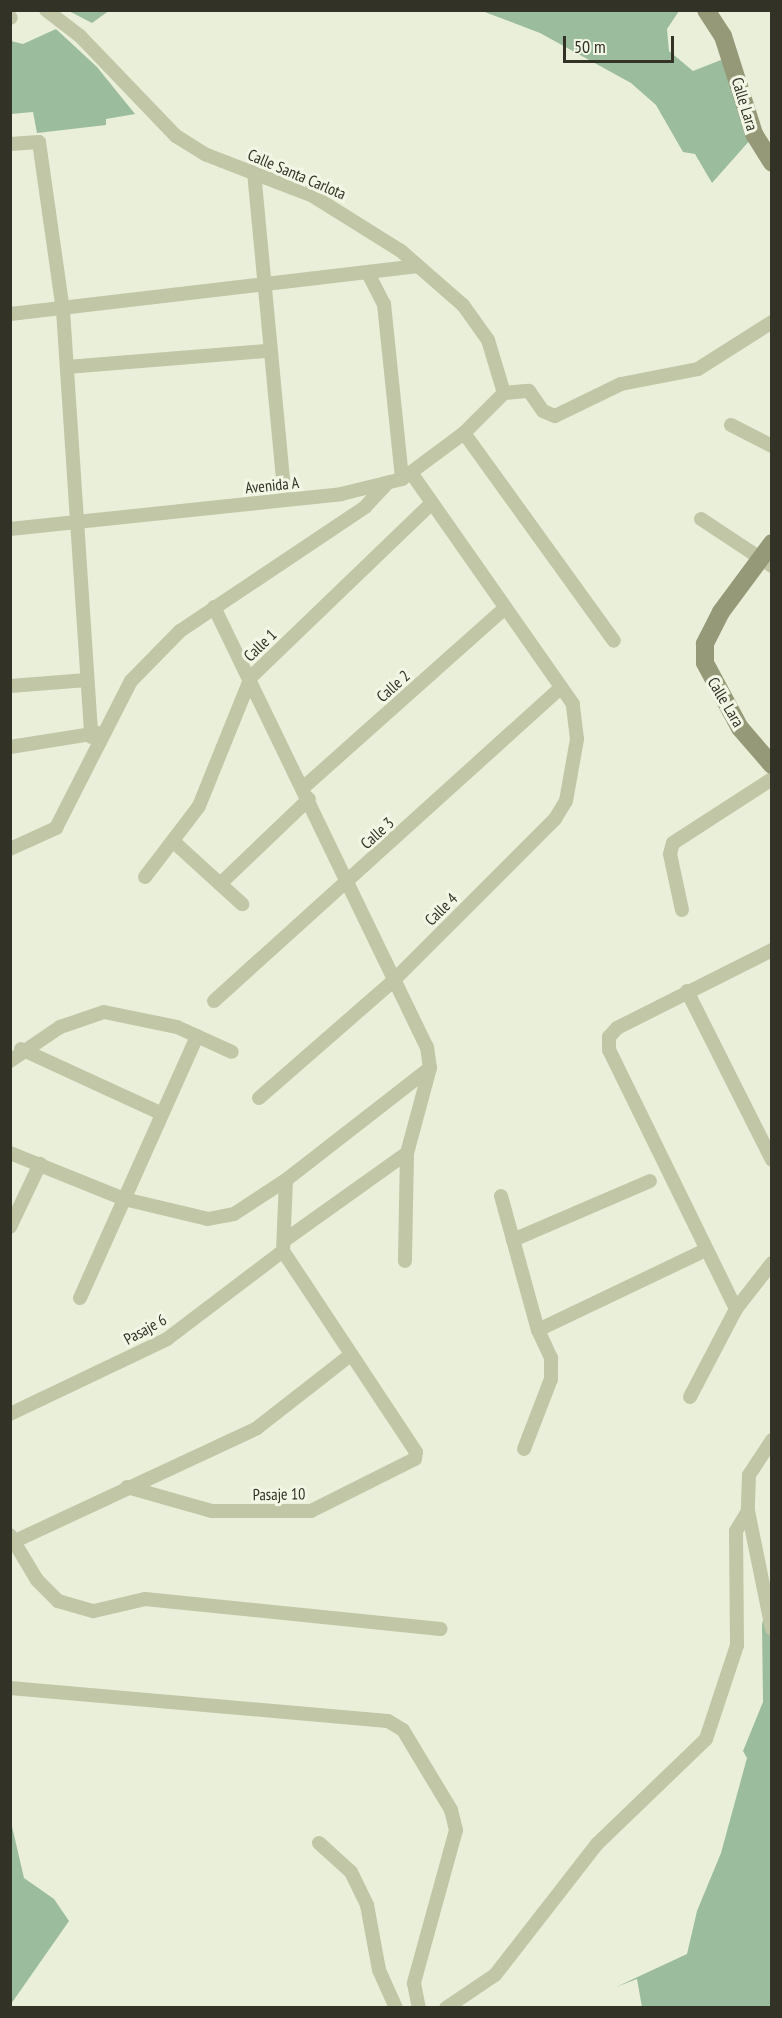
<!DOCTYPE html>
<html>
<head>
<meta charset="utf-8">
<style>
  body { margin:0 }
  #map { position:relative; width:782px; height:2018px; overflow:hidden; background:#e9efd9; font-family:"PT Sans Narrow",sans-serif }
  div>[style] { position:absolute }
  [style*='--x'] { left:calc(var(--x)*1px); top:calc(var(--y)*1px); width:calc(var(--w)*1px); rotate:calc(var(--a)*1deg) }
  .green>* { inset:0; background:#9bbc9d }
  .street>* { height:14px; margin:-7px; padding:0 7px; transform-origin:7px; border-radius:7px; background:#c0c6a6 }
  .secondary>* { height:18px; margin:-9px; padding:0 9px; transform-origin:9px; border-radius:9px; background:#969978 }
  span { translate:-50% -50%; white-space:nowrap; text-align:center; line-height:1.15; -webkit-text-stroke:6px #f2f7e5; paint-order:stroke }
  .street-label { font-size:16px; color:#323226 }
  .frame { position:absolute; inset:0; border:12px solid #323226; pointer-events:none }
  .scale { position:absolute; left:563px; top:36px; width:111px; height:27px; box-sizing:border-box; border:3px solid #323226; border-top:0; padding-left:8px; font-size:18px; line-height:21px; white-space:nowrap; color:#323226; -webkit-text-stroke:4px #f2f7e5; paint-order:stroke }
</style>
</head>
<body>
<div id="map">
  <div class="green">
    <div style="clip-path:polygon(110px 10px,92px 23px,69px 11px,69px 10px)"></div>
    <div style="clip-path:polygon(482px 11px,679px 11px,667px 29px,669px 51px,693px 71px,726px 58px,751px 139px,712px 183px,695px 154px,683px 152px,656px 105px,631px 83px,540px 33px)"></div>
    <div style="clip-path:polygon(56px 29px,97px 67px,135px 114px,106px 119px,106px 125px,37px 133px,33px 112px,11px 114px,11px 41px,23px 44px)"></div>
    <div style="clip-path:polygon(771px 1578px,771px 2007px,642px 2007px,637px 1979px,616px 1987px,687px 1954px,697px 1911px,721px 1853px,747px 1758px,743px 1751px,763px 1702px,762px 1625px)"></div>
    <div style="clip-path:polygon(10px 1818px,24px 1878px,54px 1899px,69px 1921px,11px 2004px)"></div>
  </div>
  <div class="street">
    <div style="--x:46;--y:10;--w:43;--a:37.4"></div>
    <div style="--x:80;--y:36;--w:139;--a:46.2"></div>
    <div style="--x:176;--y:136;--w:36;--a:32"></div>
    <div style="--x:207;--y:155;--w:114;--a:21.1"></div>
    <div style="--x:313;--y:196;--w:104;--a:32"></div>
    <div style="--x:401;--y:251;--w:82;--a:41.1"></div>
    <div style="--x:463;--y:305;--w:43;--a:54.5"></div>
    <div style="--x:488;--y:340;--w:55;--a:73.2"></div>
    <div style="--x:10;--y:17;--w:1;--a:45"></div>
    <div style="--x:10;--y:144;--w:29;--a:-4"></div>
    <div style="--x:39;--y:142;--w:170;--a:81.9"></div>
    <div style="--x:63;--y:310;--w:428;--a:86.2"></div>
    <div style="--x:254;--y:172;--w:329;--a:84.6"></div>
    <div style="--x:369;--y:275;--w:33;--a:63"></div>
    <div style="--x:384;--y:304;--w:176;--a:84.1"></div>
    <div style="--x:10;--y:314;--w:409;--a:-6.7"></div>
    <div style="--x:67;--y:367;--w:202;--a:-4.6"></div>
    <div style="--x:504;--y:393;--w:25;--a:-5"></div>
    <div style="--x:529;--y:391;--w:24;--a:55"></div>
    <div style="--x:543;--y:411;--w:13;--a:23"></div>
    <div style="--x:555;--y:416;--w:73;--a:-25.9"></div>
    <div style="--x:621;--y:384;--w:78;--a:-11"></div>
    <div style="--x:698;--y:369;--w:88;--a:-32.4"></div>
    <div style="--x:731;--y:425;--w:46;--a:27.1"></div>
    <div style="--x:464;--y:433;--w:256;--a:54.2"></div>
    <div style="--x:701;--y:519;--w:85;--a:33.5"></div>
    <div style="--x:10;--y:529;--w:333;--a:-6"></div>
    <div style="--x:341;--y:494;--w:63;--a:-13.8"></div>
    <div style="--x:402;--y:479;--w:77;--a:-36.6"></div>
    <div style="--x:464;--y:433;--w:57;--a:-45"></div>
    <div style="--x:214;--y:607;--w:489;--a:64.2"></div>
    <div style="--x:427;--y:1047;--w:21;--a:82"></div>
    <div style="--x:430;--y:1068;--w:88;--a:105.1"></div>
    <div style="--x:407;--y:1153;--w:108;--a:91.1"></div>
    <div style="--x:10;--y:686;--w:77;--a:-4.5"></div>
    <div style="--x:10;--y:747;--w:88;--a:-9.1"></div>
    <div style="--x:304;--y:787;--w:268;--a:-41.7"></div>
    <div style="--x:175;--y:843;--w:91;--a:42.3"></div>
    <div style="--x:10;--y:849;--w:51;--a:-24.5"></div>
    <div style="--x:56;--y:828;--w:165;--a:-63"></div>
    <div style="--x:131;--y:681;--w:70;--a:-45.6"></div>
    <div style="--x:180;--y:631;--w:223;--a:-33.8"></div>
    <div style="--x:365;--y:507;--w:33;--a:-47"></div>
    <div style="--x:145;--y:877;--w:89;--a:-52.7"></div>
    <div style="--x:199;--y:806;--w:139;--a:-68"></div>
    <div style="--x:251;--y:677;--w:250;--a:-43.9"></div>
    <div style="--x:220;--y:884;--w:123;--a:-43.7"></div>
    <div style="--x:682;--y:910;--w:57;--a:-102.1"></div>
    <div style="--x:670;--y:854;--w:11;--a:-75"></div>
    <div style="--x:673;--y:843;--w:118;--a:-32.9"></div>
    <div style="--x:687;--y:991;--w:189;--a:63.3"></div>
    <div style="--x:214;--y:1001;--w:467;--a:-42.1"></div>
    <div style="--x:21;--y:1049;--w:153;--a:24.7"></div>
    <div style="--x:10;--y:1061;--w:60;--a:-34.2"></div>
    <div style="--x:60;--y:1027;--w:46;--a:-18.8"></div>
    <div style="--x:104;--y:1012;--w:75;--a:11.6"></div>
    <div style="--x:177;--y:1027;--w:60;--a:24.4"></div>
    <div style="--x:259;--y:1098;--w:178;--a:-41.1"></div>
    <div style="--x:393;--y:981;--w:229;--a:-45"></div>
    <div style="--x:555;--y:819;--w:21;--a:-59"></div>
    <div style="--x:566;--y:801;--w:63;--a:-79.9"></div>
    <div style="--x:577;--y:739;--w:35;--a:-97"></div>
    <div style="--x:573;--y:704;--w:282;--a:-125"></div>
    <div style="--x:10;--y:1153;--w:123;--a:22"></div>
    <div style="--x:124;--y:1199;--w:86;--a:13.4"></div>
    <div style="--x:208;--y:1219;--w:26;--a:-11"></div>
    <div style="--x:234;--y:1214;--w:62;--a:-33.2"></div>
    <div style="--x:501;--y:1196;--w:139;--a:74.6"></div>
    <div style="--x:538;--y:1330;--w:31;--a:65"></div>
    <div style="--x:551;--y:1358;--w:21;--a:90"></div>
    <div style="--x:551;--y:1379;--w:75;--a:111.1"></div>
    <div style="--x:10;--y:1227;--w:70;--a:-64.5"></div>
    <div style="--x:285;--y:1240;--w:150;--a:-35.5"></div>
    <div style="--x:513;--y:1240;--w:149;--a:-23.3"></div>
    <div style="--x:80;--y:1298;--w:287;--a:-65.9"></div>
    <div style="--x:736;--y:1309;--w:288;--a:-116.1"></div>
    <div style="--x:609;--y:1050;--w:13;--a:-90"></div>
    <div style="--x:609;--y:1037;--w:12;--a:-48"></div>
    <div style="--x:617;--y:1028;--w:174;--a:-26.7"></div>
    <div style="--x:538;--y:1330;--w:186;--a:-25.5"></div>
    <div style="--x:690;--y:1397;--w:99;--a:-62.4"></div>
    <div style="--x:736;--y:1309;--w:58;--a:-52"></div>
    <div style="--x:10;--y:1414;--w:174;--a:-25.5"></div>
    <div style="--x:167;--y:1339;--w:146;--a:-37.2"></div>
    <div style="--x:772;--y:1440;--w:42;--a:123.3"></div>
    <div style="--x:749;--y:1475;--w:36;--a:92"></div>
    <div style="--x:748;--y:1511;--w:120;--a:78.5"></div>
    <div style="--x:127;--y:1487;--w:88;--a:15.8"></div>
    <div style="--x:212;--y:1511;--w:99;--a:0"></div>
    <div style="--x:311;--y:1511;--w:116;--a:-26.6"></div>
    <div style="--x:415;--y:1459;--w:7;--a:-82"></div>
    <div style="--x:416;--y:1452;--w:241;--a:-123.5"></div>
    <div style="--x:283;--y:1251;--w:71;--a:-87.6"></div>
    <div style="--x:286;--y:1180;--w:182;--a:-37.9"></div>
    <div style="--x:10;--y:1535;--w:52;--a:59"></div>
    <div style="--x:37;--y:1580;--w:30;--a:45"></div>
    <div style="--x:58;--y:1601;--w:37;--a:16"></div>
    <div style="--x:94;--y:1611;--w:52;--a:-13.2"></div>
    <div style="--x:145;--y:1599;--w:297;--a:5.8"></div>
    <div style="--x:13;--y:1542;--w:269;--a:-25"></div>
    <div style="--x:257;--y:1428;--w:117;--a:-38"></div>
    <div style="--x:10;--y:1688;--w:379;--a:5"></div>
    <div style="--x:388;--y:1721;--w:17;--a:31"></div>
    <div style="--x:403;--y:1730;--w:93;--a:59"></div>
    <div style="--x:451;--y:1810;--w:21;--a:76"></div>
    <div style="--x:456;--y:1830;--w:159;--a:105.4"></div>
    <div style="--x:414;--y:1983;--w:25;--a:79"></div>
    <div style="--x:319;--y:1843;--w:43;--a:42.2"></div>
    <div style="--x:351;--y:1872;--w:37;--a:64"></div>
    <div style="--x:367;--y:1905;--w:66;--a:79.5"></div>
    <div style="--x:379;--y:1970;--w:42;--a:65.9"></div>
    <div style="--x:446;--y:2008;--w:59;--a:-34"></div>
    <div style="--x:495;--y:1975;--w:166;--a:-52.1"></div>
    <div style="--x:597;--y:1844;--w:151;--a:-43.9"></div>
    <div style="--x:706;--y:1739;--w:99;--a:-71.7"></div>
    <div style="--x:737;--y:1645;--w:114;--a:-90.5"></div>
    <div style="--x:736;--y:1531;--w:23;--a:-59"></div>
  </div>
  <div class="secondary">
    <div style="--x:706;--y:10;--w:31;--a:57"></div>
    <div style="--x:723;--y:36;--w:103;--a:72.4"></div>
    <div style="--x:754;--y:134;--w:34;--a:58"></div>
    <div style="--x:772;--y:543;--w:86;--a:126.5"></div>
    <div style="--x:721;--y:612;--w:36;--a:117"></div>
    <div style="--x:705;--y:644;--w:19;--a:90"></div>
    <div style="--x:705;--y:663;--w:74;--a:61.7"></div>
    <div style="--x:740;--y:728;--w:49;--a:49.1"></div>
  </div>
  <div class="street-label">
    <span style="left:745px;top:104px;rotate:73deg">Calle Lara</span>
    <span style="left:297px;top:174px;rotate:23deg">Calle Santa Carlota</span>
    <span style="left:272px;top:485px;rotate:-6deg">Avenida A</span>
    <span style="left:260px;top:645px;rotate:-44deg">Calle 1</span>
    <span style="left:393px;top:686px;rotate:-42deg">Calle 2</span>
    <span style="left:726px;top:702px;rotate:59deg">Calle Lara</span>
    <span style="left:377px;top:833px;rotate:-42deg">Calle 3</span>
    <span style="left:441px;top:909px;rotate:-45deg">Calle 4</span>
    <span style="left:145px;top:1329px;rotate:-29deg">Pasaje 6</span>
    <span style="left:279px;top:1494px;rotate:-1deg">Pasaje 10</span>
  </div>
  <div class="frame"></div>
  <div class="scale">50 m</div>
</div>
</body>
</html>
